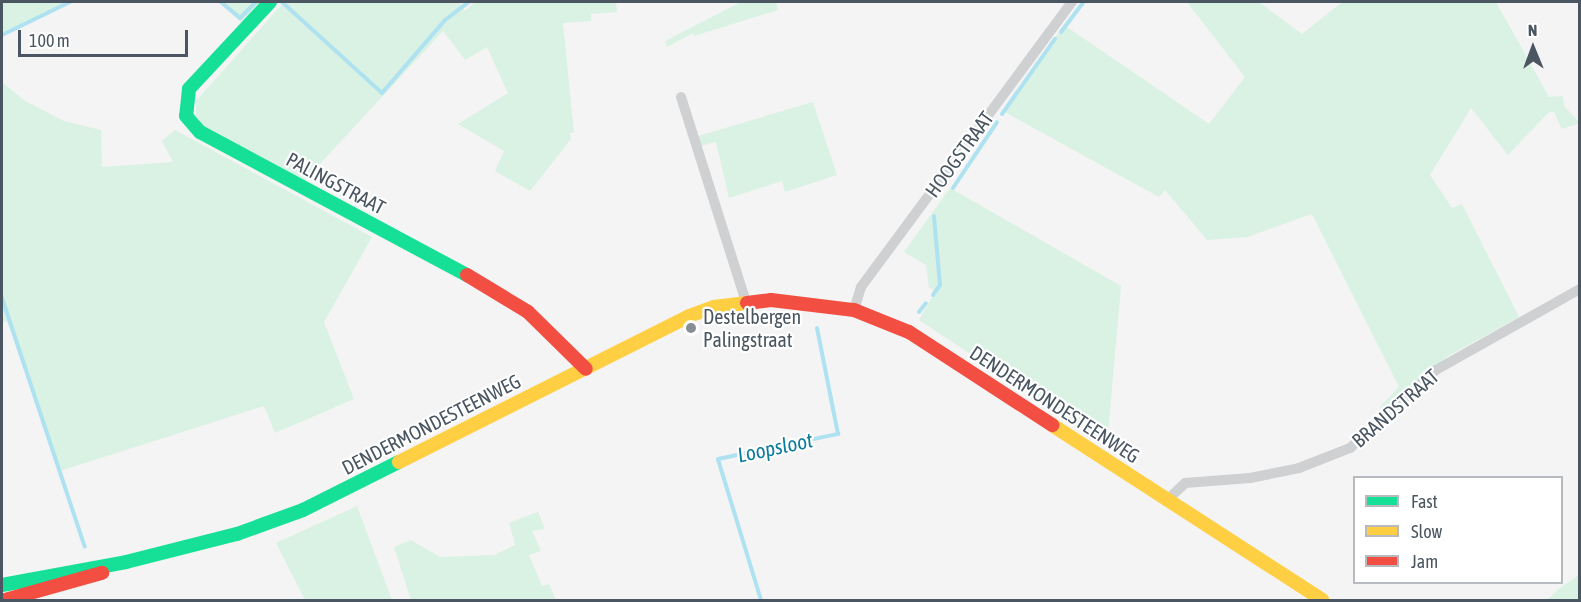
<!DOCTYPE html>
<html>
<head>
<meta charset="utf-8">
<style>
  body { margin:0 }
  #map { position:relative; width:1581px; height:602px; overflow:hidden; background:#f4f4f4; font-family:"Asap Condensed",sans-serif }
  div>[style] { position:absolute }
  [style*='--x'] { left:calc(var(--x)*1px); top:calc(var(--y)*1px); width:calc(var(--w)*1px); rotate:calc(var(--a)*1deg) }
  .green>* { inset:0; background:#d9f2e3 }
  .stream>* { height:4px; margin:-2px; padding:0 2px; transform-origin:2px; border-radius:2px; background:#aee2f0 }
  .street>* { height:10px; margin:-5px; padding:0 5px; transform-origin:5px; border-radius:5px; background:#ced0d2 }
  .fast>* { height:14px; margin:-7px; padding:0 7px; transform-origin:7px; border-radius:7px; background:#16e098 }
  .slow>* { height:14px; margin:-7px; padding:0 7px; transform-origin:7px; border-radius:7px; background:#ffcf43 }
  .jam>* { height:14px; margin:-7px; padding:0 7px; transform-origin:7px; border-radius:7px; background:#f24e42 }
  .dots>* { width:16px; height:16px; translate:-50% -50%; box-sizing:border-box; border:3px solid #fff; border-radius:50% }
  span { translate:-50% -50%; white-space:nowrap; text-align:center; line-height:1.15; -webkit-text-stroke:4.5px #fff; paint-order:stroke }
  .street-label { font-size:20px; color:#4a5661 }
  .poi-label { font-size:20px; color:#4a5661 }
  .left { translate:0 -50%; text-align:left }
  .water-label { font-size:21px; color:#0c7c9b; font-style:italic }
  .frame { position:absolute; inset:0; border:3px solid #4a5661; pointer-events:none }
  .legend { position:absolute; left:1353px; top:476px; width:210px; height:108px; box-sizing:border-box; background:#fff; border:2px solid #b7bbc0; margin:0; padding:8px 10px; list-style:none; font-size:18px; color:#4a5661 }
  .legend li { display:flex; align-items:center; gap:12px; height:30px }
  .legend b { width:30px; border:2px solid #b7bbc0 }
  .north { position:absolute; left:1503px; top:18px; width:60px; height:60px; -webkit-text-stroke:4px #fff; paint-order:stroke; rotate:359deg; font-size:16px; font-weight:700; line-height:24px; text-align:center; color:#4a5661 }
  .north::after { content:''; display:block; margin:auto; width:21px; height:27px; background:#4a5661; clip-path:polygon(50% 0,100% 100%,50% 72%,0 100%) }
  .scale { position:absolute; left:18px; top:30px; width:170px; height:27px; box-sizing:border-box; border:3px solid #4a5661; border-top:0; padding-left:8px; font-size:18px; line-height:21px; white-space:nowrap; color:#4a5661; -webkit-text-stroke:4px #fff; paint-order:stroke }
</style>
</head>
<body>
<div id="map">
  <div class="green">
    <div style="clip-path:polygon(2px 2px,72px 2px,2px 35px)"></div>
    <div style="clip-path:polygon(218px 2px,267px 2px,245px 26px)"></div>
    <div style="clip-path:polygon(284px 2px,459px 2px,465px 11px,475px 2px,616px 2px,617px 12px,591px 14px,591px 21px,563px 23px,574px 133px,570px 133px,571px 139px,530px 191px,495px 171px,504px 151px,458px 124px,508px 93px,487px 47px,465px 60px,443px 31px,305px 180px,203px 126px,196px 116px,196px 101px)"></div>
    <div style="clip-path:polygon(741px 2px,776px 2px,778px 10px,694px 36px,693px 33px,667px 47px,665px 41px)"></div>
    <div style="clip-path:polygon(1187px 2px,1259px 2px,1302px 34px,1342px 2px,1496px 2px,1549px 97px,1563px 96px,1564px 106px,1580px 123px,1562px 129px,1554px 112px,1549px 112px,1508px 155px,1471px 108px,1430px 175px,1452px 208px,1462px 204px,1519px 317px,1448px 356px,1385px 411px,1380px 407px,1399px 387px,1312px 214px,1247px 237px,1207px 240px,1165px 190px,1159px 197px,1003px 111px,1064px 25px,1209px 124px,1245px 77px)"></div>
    <div style="clip-path:polygon(2px 82px,25px 101px,64px 121px,101px 130px,102px 167px,173px 162px,162px 141px,175px 130px,372px 237px,324px 322px,354px 399px,275px 433px,264px 406px,60px 471px,7px 321px,2px 322px)"></div>
    <div style="clip-path:polygon(813px 102px,837px 175px,785px 192px,782px 181px,729px 198px,716px 142px,700px 146px,698px 136px)"></div>
    <div style="clip-path:polygon(950px 188px,1121px 286px,1107px 444px,919px 320px,936px 290px,929px 288px,926px 265px,904px 252px)"></div>
    <div style="clip-path:polygon(357px 506px,392px 600px,305px 600px,276px 543px)"></div>
    <div style="clip-path:polygon(538px 512px,545px 529px,532px 531px,541px 551px,529px 555px,542px 586px,549px 584px,556px 600px,411px 600px,394px 547px,411px 540px,440px 557px,494px 555px,515px 545px,509px 523px)"></div>
    <div style="clip-path:polygon(1579px 575px,1579px 600px,1547px 600px,1560px 588px)"></div>
  </div>
  <div class="stream">
    <div style="--x:221;--y:2;--w:25;--a:40"></div>
    <div style="--x:240;--y:18;--w:23;--a:-45"></div>
    <div style="--x:282;--y:2;--w:135;--a:42.3"></div>
    <div style="--x:382;--y:93;--w:96;--a:-49.2"></div>
    <div style="--x:445;--y:20;--w:30;--a:-37"></div>
    <div style="--x:1061;--y:32;--w:38;--a:-53"></div>
    <div style="--x:2;--y:35;--w:76;--a:-25.9"></div>
    <div style="--x:1002;--y:114;--w:92;--a:-54.8"></div>
    <div style="--x:953;--y:188;--w:79;--a:-56.3"></div>
    <div style="--x:933;--y:295;--w:12;--a:-55"></div>
    <div style="--x:940;--y:285;--w:69;--a:-95"></div>
    <div style="--x:2;--y:298;--w:262;--a:71.6"></div>
    <div style="--x:919;--y:312;--w:11;--a:-52"></div>
    <div style="--x:761;--y:600;--w:147;--a:-107"></div>
    <div style="--x:718;--y:459;--w:123;--a:-11.8"></div>
    <div style="--x:838;--y:434;--w:108;--a:-101.2"></div>
  </div>
  <div class="street">
    <div style="--x:681;--y:97;--w:215;--a:72.4"></div>
    <div style="--x:854;--y:310;--w:24;--a:-73"></div>
    <div style="--x:861;--y:287;--w:355;--a:-53.5"></div>
    <div style="--x:1166;--y:501;--w:26;--a:-43"></div>
    <div style="--x:1185;--y:483;--w:65;--a:-4.4"></div>
    <div style="--x:1250;--y:478;--w:50;--a:-11.5"></div>
    <div style="--x:1299;--y:468;--w:55;--a:-21.4"></div>
    <div style="--x:1350;--y:448;--w:116;--a:-42.2"></div>
    <div style="--x:1436;--y:370;--w:165;--a:-29.4"></div>
  </div>
  <div class="fast">
    <div style="--x:270;--y:2;--w:119;--a:133"></div>
    <div style="--x:189;--y:89;--w:27;--a:96"></div>
    <div style="--x:186;--y:116;--w:21;--a:49"></div>
    <div style="--x:200;--y:132;--w:303;--a:28.2"></div>
    <div style="--x:2;--y:585;--w:126;--a:-10.5"></div>
    <div style="--x:126;--y:562;--w:114;--a:-14.2"></div>
    <div style="--x:237;--y:534;--w:70;--a:-20"></div>
    <div style="--x:303;--y:510;--w:107;--a:-26.6"></div>
  </div>
  <div class="slow">
    <div style="--x:1052;--y:425;--w:322;--a:32.9"></div>
    <div style="--x:399;--y:462;--w:325;--a:-26.7"></div>
    <div style="--x:689;--y:316;--w:27;--a:-20"></div>
    <div style="--x:714;--y:307;--w:33;--a:-7"></div>
  </div>
  <div class="jam">
    <div style="--x:467;--y:275;--w:71;--a:31.2"></div>
    <div style="--x:528;--y:312;--w:81;--a:44.5"></div>
    <div style="--x:747;--y:303;--w:24;--a:-7"></div>
    <div style="--x:771;--y:300;--w:84;--a:6.9"></div>
    <div style="--x:854;--y:310;--w:59;--a:21.8"></div>
    <div style="--x:909;--y:332;--w:171;--a:33"></div>
    <div style="--x:5;--y:600;--w:101;--a:-15.6"></div>
  </div>
  <div class="dots">
    <div style="left:691px;top:328px;background:#868d94"></div>
  </div>
  <div class="street-label">
    <span style="left:959px;top:154px;rotate:-54deg">HOOGSTRAAT</span>
    <span style="left:336px;top:183px;rotate:28deg">PALINGSTRAAT</span>
    <span style="left:1055px;top:404px;rotate:33deg">DENDERMONDESTEENWEG</span>
    <span style="left:1395px;top:408px;rotate:-41deg">BRANDSTRAAT</span>
    <span style="left:431px;top:424px;rotate:-27deg">DENDERMONDESTEENWEG</span>
  </div>
  <div class="poi-label">
    <span class="left" style="left:703px;top:328px">Destelbergen<br>Palingstraat</span>
  </div>
  <div class="water-label">
    <span style="left:775px;top:447px;rotate:-12deg">Loopsloot</span>
  </div>
  <div class="frame"></div>
  <ul class="legend">
  <li><b style="height:8px;background:#16e098"></b>Fast</li>
  <li><b style="height:8px;background:#ffcf43"></b>Slow</li>
  <li><b style="height:8px;background:#f24e42"></b>Jam</li>
  </ul>
  <div class="north">N</div>
  <div class="scale">100 m</div>
</div>
</body>
</html>
